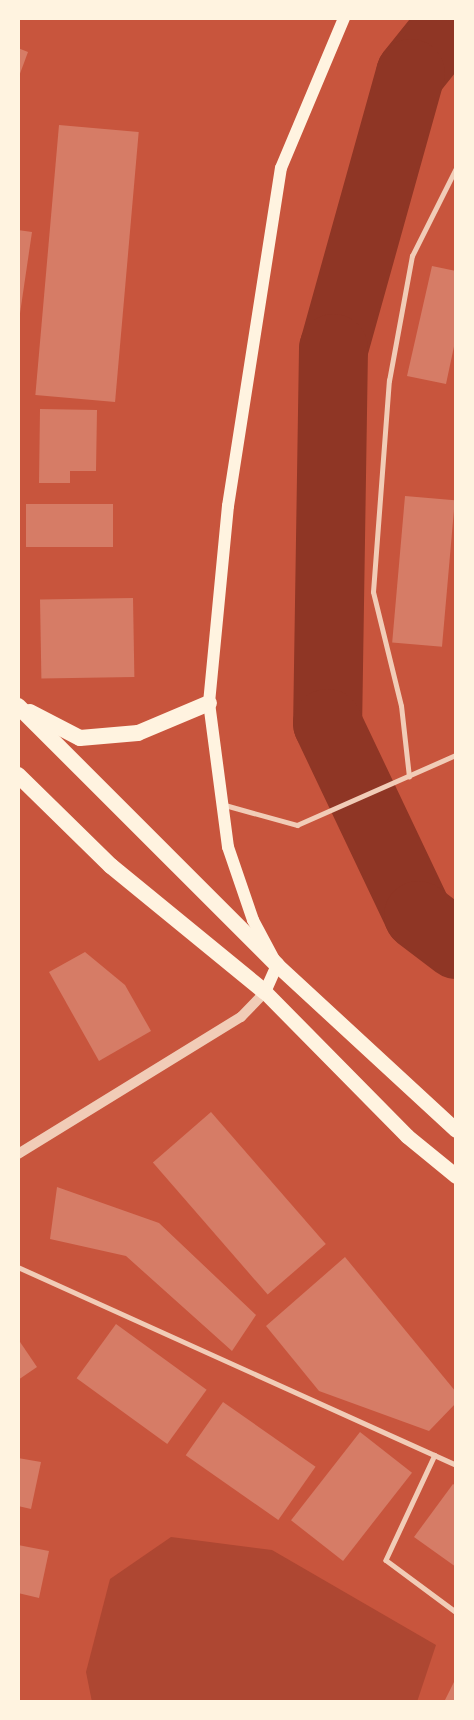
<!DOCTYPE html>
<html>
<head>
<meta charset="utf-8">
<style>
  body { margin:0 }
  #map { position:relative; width:474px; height:1720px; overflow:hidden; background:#c8553d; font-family:Mulish,sans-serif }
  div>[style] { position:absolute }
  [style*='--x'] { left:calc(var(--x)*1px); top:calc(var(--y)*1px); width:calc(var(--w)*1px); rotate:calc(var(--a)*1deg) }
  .green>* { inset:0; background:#ae4732 }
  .river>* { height:69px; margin:-34.5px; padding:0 34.5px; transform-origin:34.5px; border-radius:34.5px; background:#8f3625 }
  .building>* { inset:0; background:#d67c66; transform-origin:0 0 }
  .service>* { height:4.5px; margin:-2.25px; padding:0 2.25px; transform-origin:2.25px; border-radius:2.25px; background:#f1ccb7 }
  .tertiary>* { height:10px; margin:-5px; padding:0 5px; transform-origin:5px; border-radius:5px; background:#f1ccb7 }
  .secondary>* { height:12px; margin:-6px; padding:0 6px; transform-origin:6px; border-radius:6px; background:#fff3e0 }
  .primary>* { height:15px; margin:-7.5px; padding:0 7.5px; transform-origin:7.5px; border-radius:7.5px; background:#fff3e0 }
  .trunk>* { height:16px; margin:-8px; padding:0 8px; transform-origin:8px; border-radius:8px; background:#fff3e0 }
  span { translate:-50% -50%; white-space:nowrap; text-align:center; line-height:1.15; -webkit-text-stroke:4.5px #fff3e0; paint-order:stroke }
  .frame { position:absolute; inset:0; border:20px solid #fff3e0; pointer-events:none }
</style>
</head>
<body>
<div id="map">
  <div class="green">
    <div style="clip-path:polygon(171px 1537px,272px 1550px,436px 1645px,417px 1702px,92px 1702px,86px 1672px,110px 1579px)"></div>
  </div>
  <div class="river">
    <div style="--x:454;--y:18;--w:70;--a:128.7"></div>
    <div style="--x:410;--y:73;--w:286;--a:105.6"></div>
    <div style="--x:333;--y:348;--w:375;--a:90.9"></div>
    <div style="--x:327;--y:723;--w:212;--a:64.6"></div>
    <div style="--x:418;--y:915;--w:48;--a:37.3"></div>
  </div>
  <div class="building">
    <div style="clip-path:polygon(18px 48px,28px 52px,18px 79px)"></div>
    <div style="left:59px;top:125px;width:80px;height:271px;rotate:5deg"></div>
    <div style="clip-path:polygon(18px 230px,32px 232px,19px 320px,18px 320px)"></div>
    <div style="clip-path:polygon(432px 266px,456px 271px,456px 337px,446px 384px,407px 376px)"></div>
    <div style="clip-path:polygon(40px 409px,97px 410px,96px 471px,70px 471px,70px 483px,39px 483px)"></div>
    <div style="left:405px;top:496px;width:50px;height:147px;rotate:5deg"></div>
    <div style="left:26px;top:504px;width:87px;height:43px"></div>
    <div style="left:133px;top:598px;width:79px;height:93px;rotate:89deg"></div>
    <div style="clip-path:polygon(85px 952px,125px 985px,151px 1031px,99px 1061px,49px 972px)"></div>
    <div style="left:211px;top:1112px;width:175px;height:77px;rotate:49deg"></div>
    <div style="clip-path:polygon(57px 1187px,159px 1223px,256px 1315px,232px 1351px,126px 1256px,50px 1239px)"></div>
    <div style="clip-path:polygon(345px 1257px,456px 1392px,456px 1403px,429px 1431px,319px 1391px,266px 1326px)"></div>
    <div style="left:116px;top:1324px;width:112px;height:67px;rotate:36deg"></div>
    <div style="clip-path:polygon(18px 1339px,37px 1367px,18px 1380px)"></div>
    <div style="left:223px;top:1402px;width:113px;height:65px;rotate:35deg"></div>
    <div style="left:360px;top:1432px;width:66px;height:112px;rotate:38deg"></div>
    <div style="clip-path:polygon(18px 1458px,41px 1462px,31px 1509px,18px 1506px)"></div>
    <div style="clip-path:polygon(453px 1484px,456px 1486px,456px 1567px,414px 1537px)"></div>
    <div style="clip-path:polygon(18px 1545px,49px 1551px,39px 1598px,18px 1593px)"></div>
    <div style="clip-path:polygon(456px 1678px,456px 1702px,444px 1702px)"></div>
  </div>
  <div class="service">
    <div style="--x:409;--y:777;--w:71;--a:-96.4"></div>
    <div style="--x:401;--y:706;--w:117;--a:-103.8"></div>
    <div style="--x:373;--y:592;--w:212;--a:-85.7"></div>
    <div style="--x:389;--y:381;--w:127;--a:-79.6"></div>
    <div style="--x:412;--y:256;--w:98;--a:-63.4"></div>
    <div style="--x:225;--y:805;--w:75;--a:15.5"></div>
    <div style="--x:297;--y:825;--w:174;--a:-23.8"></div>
    <div style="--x:18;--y:1267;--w:481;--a:24.3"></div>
    <div style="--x:435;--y:1455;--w:116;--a:115"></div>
    <div style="--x:386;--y:1560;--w:87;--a:36.6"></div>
  </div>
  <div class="tertiary">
    <div style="--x:18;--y:1154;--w:262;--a:-31.6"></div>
    <div style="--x:241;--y:1017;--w:35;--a:-46"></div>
  </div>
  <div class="secondary">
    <div style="--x:265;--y:992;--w:30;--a:-66"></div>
    <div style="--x:277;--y:965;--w:51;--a:-118.1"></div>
    <div style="--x:253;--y:920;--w:77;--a:-108.9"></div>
    <div style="--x:228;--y:847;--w:145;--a:-97.5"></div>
    <div style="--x:209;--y:703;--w:198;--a:-84.5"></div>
    <div style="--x:228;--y:506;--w:342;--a:-81.1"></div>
    <div style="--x:281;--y:168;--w:163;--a:-67.2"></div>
  </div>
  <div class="primary">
    <div style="--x:277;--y:965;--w:243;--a:42.7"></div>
    <div style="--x:265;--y:992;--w:202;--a:45.4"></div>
    <div style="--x:407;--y:1136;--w:63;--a:39.2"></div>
  </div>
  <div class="trunk">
    <div style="--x:18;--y:706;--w:366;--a:45"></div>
    <div style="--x:30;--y:712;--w:56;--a:27.5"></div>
    <div style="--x:80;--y:738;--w:58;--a:-4.9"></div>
    <div style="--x:138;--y:733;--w:77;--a:-22.9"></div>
    <div style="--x:18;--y:775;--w:130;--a:44.4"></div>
    <div style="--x:111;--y:866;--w:199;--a:39.3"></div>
  </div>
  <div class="frame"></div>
</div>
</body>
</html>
